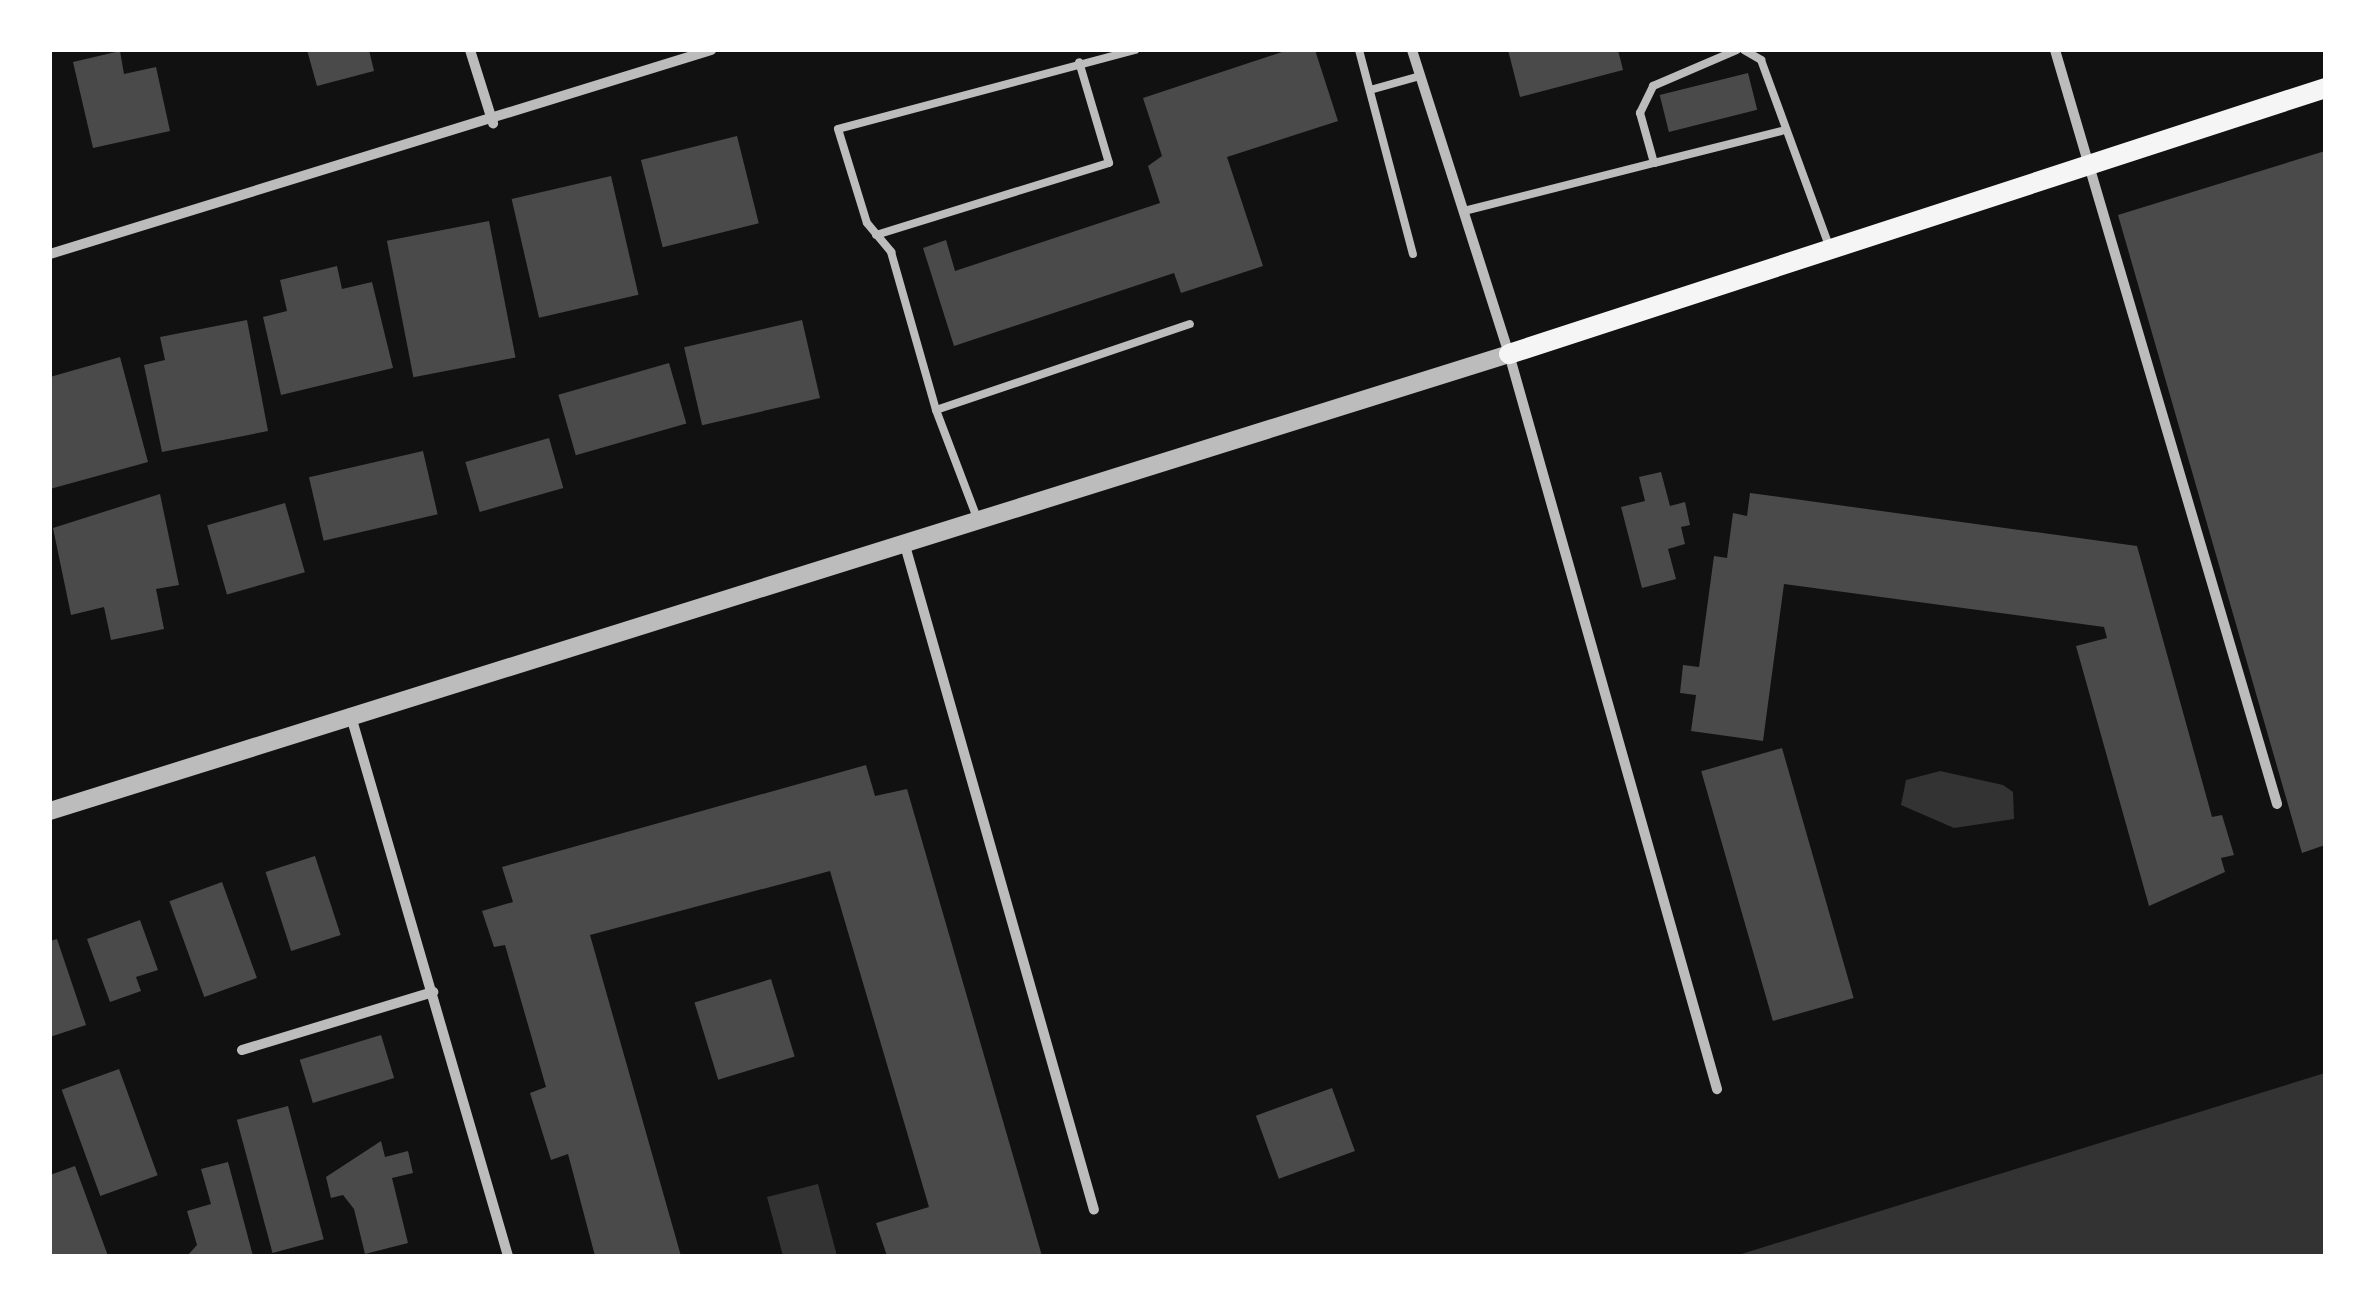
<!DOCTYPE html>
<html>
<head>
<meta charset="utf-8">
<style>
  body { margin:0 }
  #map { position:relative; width:2375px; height:1306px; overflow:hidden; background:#111; font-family:Arial,sans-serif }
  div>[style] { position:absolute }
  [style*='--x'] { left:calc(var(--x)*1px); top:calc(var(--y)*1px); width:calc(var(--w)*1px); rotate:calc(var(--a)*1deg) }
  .water>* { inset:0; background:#333 }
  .building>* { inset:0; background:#4a4a4a; transform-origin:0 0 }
  .service>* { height:8px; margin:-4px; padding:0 4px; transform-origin:4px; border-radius:4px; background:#bcbcbc }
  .minor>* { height:10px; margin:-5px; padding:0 5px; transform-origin:5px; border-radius:5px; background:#bcbcbc }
  .tertiary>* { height:18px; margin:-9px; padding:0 9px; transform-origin:9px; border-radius:9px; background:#bcbcbc }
  .secondary>* { height:20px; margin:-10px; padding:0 10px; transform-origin:10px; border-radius:10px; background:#f5f5f5 }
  span { translate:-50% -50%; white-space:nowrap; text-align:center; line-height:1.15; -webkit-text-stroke:9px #fff; paint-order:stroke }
  .frame { position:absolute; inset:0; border:52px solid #fff; pointer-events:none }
</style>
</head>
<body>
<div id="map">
  <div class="water">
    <div style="clip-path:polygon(1940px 771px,2003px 785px,2013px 792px,2014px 819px,1954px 828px,1901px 805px,1906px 780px)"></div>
    <div style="clip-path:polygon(2325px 1073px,2325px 1256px,1735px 1256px)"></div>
    <div style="clip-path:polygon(818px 1184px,837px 1256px,783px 1256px,767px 1197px)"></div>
  </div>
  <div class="building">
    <div style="clip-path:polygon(307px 50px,369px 50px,374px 71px,317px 86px)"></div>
    <div style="clip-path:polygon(1288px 50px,1315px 50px,1338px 121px,1227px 157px,1263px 266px,1181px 293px,1174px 273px,954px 346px,923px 248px,946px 240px,955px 271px,1160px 203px,1148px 166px,1162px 156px,1143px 98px)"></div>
    <div style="clip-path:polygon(1508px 50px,1618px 50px,1623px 70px,1520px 97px)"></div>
    <div style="clip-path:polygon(120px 51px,124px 74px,156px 67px,170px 131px,93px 148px,73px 62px)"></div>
    <div style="left:1748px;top:73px;width:38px;height:91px;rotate:76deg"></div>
    <div style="left:737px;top:136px;width:90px;height:99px;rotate:76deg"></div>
    <div style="clip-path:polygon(2325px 151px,2325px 845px,2302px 853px,2118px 215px)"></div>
    <div style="left:611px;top:176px;width:122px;height:102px;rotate:77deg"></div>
    <div style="left:489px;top:221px;width:139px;height:104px;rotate:79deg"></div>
    <div style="clip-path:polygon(337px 266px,342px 289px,372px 282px,393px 368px,281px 395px,263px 317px,287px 311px,280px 280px)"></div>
    <div style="clip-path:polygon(247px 320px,268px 431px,162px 452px,144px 365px,165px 360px,160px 337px)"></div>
    <div style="left:802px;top:320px;width:80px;height:121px;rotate:77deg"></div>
    <div style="clip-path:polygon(120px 357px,148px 462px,50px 489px,50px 377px)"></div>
    <div style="left:669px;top:363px;width:63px;height:115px;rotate:74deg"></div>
    <div style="left:549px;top:438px;width:52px;height:87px;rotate:74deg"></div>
    <div style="left:423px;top:451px;width:65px;height:117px;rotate:77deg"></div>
    <div style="clip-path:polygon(1661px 472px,1670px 506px,1685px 502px,1690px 525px,1681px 527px,1685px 544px,1668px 549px,1676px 579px,1642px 588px,1621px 507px,1645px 501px,1639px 477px)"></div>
    <div style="clip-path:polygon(1750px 493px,2137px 546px,2212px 817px,2222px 815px,2234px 855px,2221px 858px,2225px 872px,2149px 906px,2076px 646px,2107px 638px,2104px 627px,1784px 584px,1763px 741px,1691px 731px,1696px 695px,1680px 693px,1683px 665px,1699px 667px,1714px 556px,1727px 558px,1733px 513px,1747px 516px)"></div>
    <div style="clip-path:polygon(160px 494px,179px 585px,156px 589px,164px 629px,111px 640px,104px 607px,71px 615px,53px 528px)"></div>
    <div style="left:285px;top:503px;width:72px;height:81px;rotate:74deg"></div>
    <div style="left:1782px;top:748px;width:260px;height:84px;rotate:74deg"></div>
    <div style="clip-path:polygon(866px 765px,875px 796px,907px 789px,1042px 1256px,887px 1256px,876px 1223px,929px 1207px,830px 871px,590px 935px,681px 1256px,595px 1256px,568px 1154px,551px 1160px,530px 1093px,546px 1087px,505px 945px,494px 947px,482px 911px,513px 902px,502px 867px)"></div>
    <div style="left:315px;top:856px;width:83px;height:52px;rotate:72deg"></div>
    <div style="left:222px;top:882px;width:102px;height:56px;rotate:70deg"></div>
    <div style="clip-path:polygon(140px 920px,158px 970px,136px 977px,141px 991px,110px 1002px,87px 939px)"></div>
    <div style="clip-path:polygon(57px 939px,86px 1025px,50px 1037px,50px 941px)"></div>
    <div style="left:771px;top:979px;width:81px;height:80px;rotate:73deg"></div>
    <div style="left:381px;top:1035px;width:45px;height:85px;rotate:73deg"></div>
    <div style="left:119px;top:1069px;width:113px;height:61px;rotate:70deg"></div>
    <div style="left:1332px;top:1088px;width:67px;height:81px;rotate:70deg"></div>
    <div style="left:288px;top:1106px;width:138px;height:53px;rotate:75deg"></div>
    <div style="clip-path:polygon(381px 1141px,385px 1157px,408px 1151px,413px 1173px,392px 1178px,408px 1243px,365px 1254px,354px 1209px,343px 1195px,331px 1198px,326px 1177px)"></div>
    <div style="clip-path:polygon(228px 1162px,253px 1256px,187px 1256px,197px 1245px,187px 1211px,211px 1204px,201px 1169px)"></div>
    <div style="clip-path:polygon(75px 1166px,108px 1256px,50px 1256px,50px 1175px)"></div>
  </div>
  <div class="service">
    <div style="--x:1135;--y:50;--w:307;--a:165.1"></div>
    <div style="--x:838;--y:129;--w:98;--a:72.9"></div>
    <div style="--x:867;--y:223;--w:38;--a:50"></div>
    <div style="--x:891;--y:252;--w:164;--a:74.1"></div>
    <div style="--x:936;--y:410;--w:268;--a:-18.7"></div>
    <div style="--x:1359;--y:50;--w:211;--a:75.2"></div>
    <div style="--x:1744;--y:50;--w:20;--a:30"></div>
    <div style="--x:1761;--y:60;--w:198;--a:69.9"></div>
    <div style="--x:1370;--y:90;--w:52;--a:-15.6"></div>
    <div style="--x:1654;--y:163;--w:131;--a:-14.1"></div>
    <div style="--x:1464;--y:211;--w:196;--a:-14.2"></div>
    <div style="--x:1654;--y:163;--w:52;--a:-105.6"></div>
    <div style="--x:1640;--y:113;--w:30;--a:-64"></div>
    <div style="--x:1653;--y:86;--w:91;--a:-23.2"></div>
    <div style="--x:876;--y:235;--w:244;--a:-17.2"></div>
    <div style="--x:1109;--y:163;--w:105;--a:-106.5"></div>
    <div style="--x:936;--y:410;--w:116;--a:69.2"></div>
  </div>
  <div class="minor">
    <div style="--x:470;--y:50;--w:77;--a:72.5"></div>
    <div style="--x:1412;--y:50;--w:319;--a:72.3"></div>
    <div style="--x:1509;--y:354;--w:764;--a:74.2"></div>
    <div style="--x:2055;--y:50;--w:786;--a:73.59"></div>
    <div style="--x:50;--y:254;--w:692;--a:-17.15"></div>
    <div style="--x:904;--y:542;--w:694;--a:74.12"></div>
    <div style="--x:350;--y:713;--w:566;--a:73.78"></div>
    <div style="--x:242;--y:1050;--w:200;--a:-16.9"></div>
  </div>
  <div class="tertiary">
    <div style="--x:50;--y:811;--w:1529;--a:-17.39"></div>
  </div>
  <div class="secondary">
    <div style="--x:1509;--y:354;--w:858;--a:-18.05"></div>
  </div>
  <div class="frame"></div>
</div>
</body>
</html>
